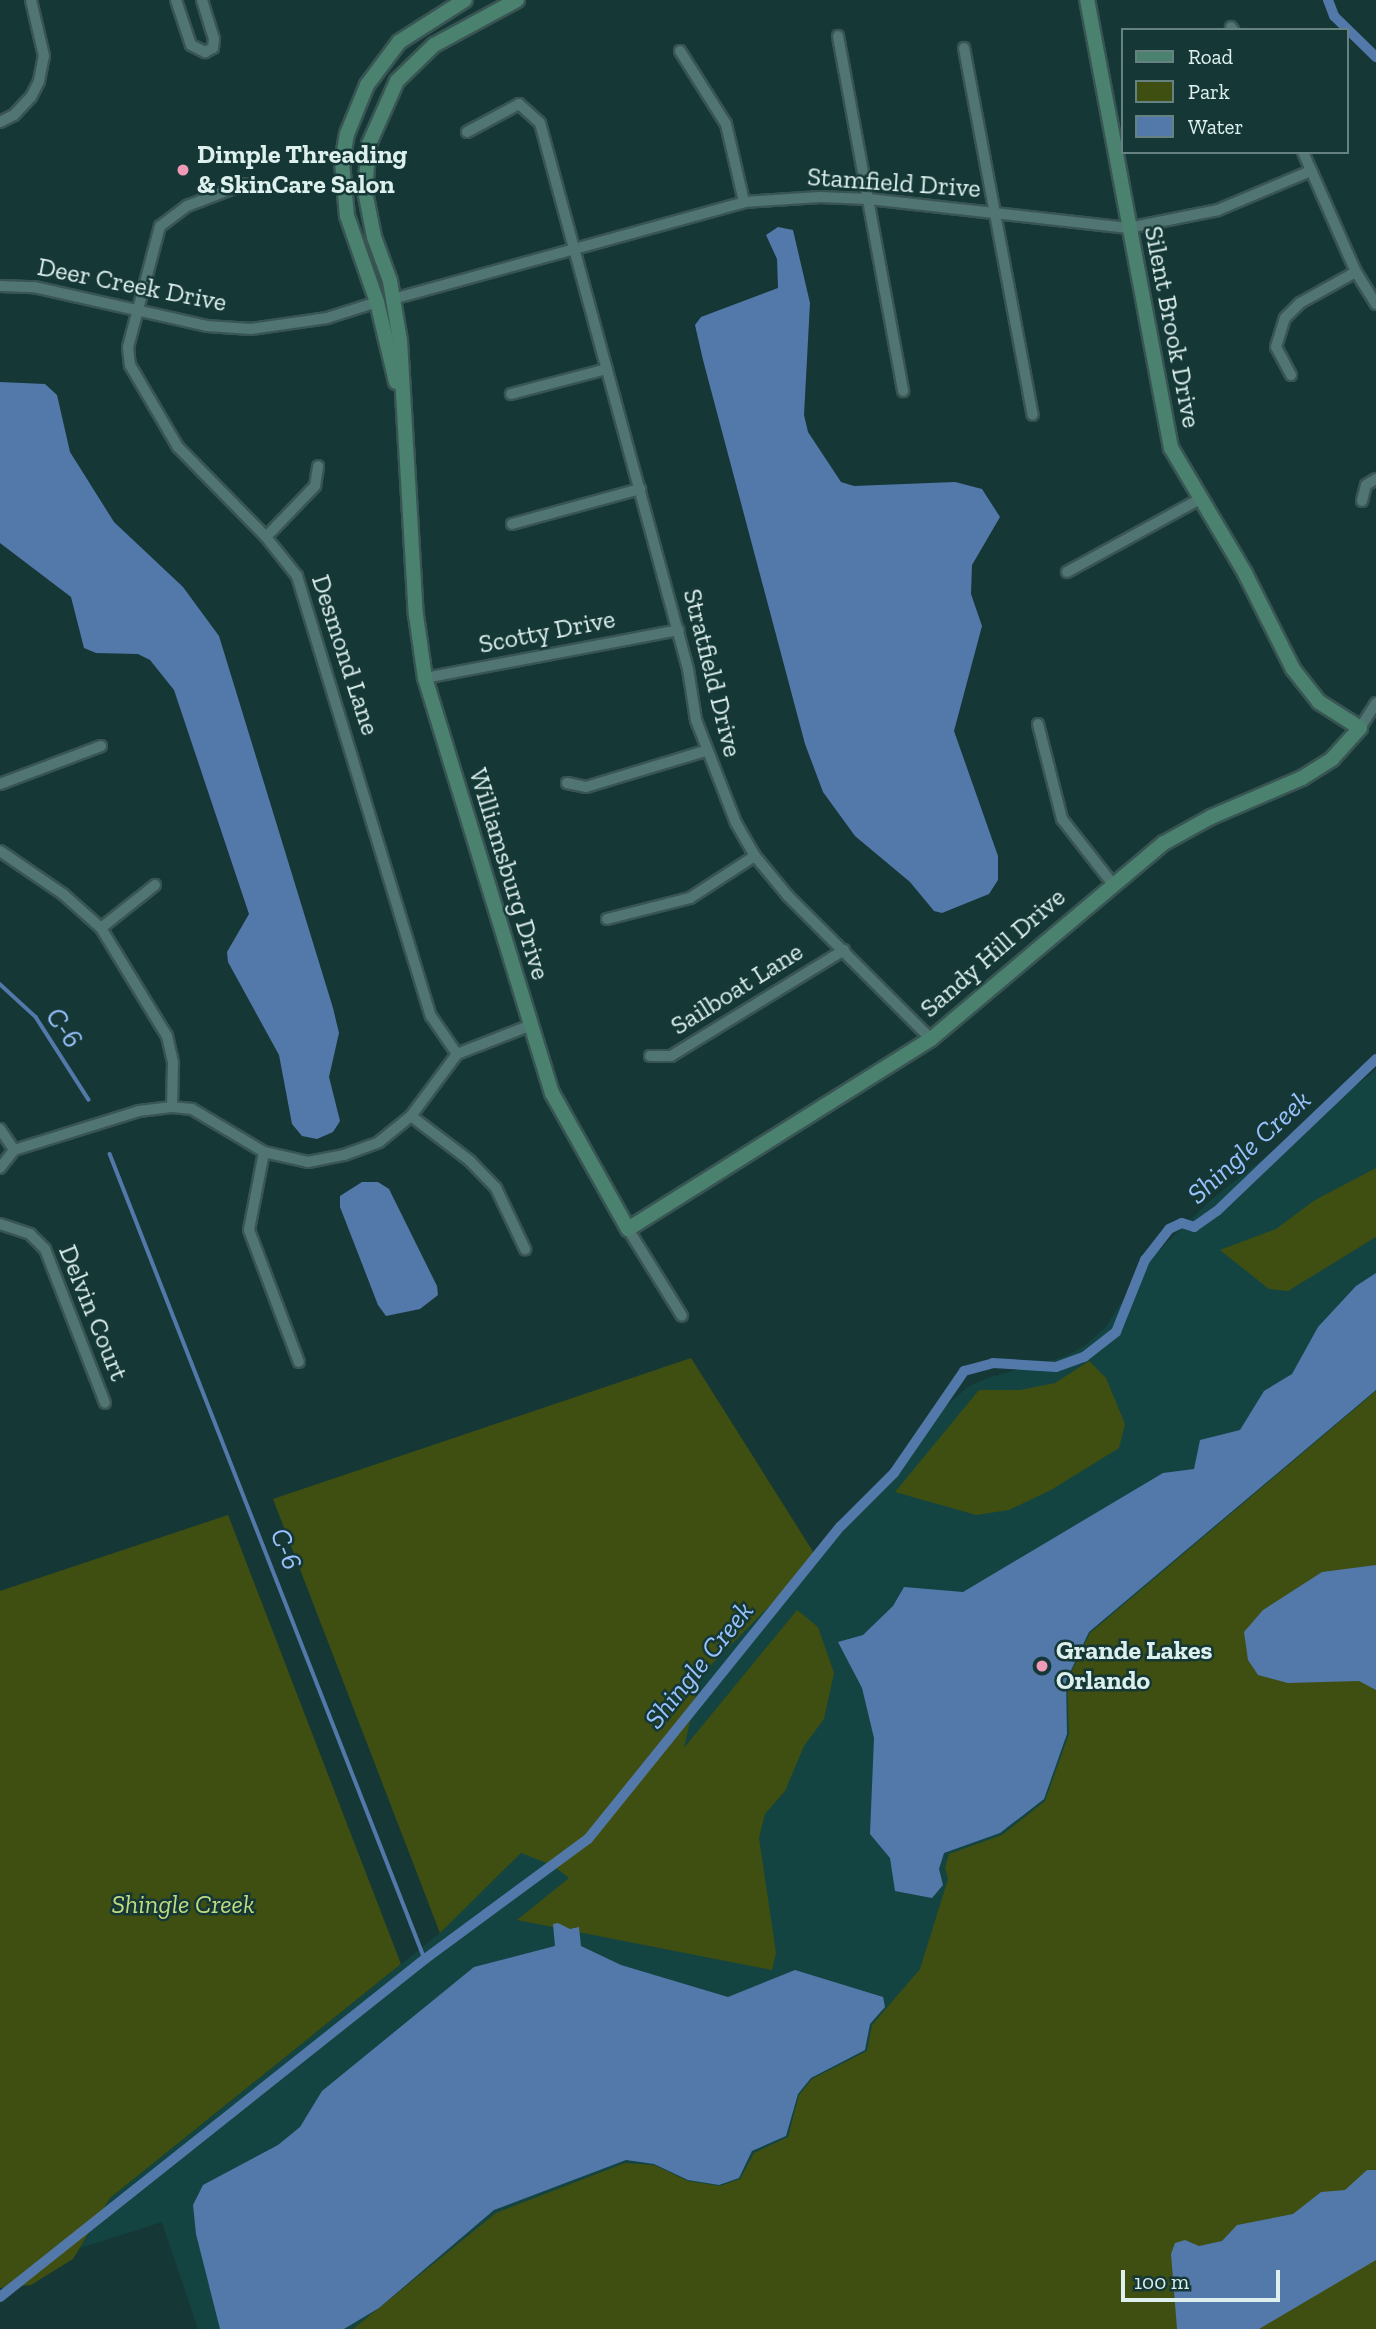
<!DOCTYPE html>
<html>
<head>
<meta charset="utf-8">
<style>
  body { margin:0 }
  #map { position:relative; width:1376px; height:2329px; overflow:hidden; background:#153836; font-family:"Zilla Slab",serif }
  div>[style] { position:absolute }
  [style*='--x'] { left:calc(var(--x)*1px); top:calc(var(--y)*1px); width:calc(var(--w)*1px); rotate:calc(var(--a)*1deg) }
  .built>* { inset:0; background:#144442 }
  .green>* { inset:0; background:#3f4e11 }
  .water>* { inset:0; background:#5378aa }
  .stream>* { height:3.5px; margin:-1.75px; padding:0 1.75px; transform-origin:1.75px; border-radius:1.75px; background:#5378aa }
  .canal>* { height:10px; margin:-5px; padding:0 5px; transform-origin:5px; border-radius:5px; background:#5378aa }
  .roads { filter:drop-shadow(2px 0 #395553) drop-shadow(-2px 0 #395553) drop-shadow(0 2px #395553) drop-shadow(0 -2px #395553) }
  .street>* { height:10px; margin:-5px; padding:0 5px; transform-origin:5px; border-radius:5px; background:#517572 }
  .secondary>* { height:14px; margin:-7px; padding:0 7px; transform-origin:7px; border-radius:7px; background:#4a826f }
  .dots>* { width:19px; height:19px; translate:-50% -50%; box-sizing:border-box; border:4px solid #153836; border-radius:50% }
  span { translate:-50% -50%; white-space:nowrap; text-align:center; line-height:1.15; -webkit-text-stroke:5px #153836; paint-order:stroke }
  .poi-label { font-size:26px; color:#ddf0ee; font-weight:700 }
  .left { translate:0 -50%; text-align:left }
  .street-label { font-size:26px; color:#ddf0ee }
  .park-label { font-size:26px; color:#c1db81; font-style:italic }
  .water-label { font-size:28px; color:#99c2fe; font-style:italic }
  .legend { position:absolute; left:1121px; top:28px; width:228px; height:126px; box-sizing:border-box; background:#153836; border:2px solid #658280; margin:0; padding:9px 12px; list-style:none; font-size:21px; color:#ddf0ee }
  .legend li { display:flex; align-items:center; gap:14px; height:35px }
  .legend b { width:35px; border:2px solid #658280 }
  .scale { position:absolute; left:1121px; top:2270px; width:159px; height:32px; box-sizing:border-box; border:4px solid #ddf0ee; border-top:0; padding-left:9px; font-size:21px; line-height:24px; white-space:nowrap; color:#ddf0ee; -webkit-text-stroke:5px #153836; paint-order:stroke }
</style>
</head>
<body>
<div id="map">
  <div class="built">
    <div style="clip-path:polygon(1376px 1070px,1376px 2329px,198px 2329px,162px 2222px,80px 2248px,110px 2198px,440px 1933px,817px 1558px,946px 1406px,968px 1387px,988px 1378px,1064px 1357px,1084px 1346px,1105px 1328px,1150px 1259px,1211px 1200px)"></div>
  </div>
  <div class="green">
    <div style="clip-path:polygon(1376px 1168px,1376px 1237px,1288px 1291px,1269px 1289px,1220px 1250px,1276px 1229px,1315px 1200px)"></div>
    <div style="clip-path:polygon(691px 1358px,817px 1558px,700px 1676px,684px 1748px,797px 1610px,818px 1627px,834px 1673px,824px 1719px,804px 1746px,785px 1791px,765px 1814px,759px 1838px,776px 1953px,772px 1970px,517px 1920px,569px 1878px,552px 1865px,521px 1853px,440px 1933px,273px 1499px)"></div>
    <div style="clip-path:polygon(1089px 1361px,1106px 1378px,1125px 1424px,1119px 1448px,1051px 1490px,1009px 1510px,976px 1515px,895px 1492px,979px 1390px,1020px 1390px,1055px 1383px)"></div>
    <div style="clip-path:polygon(1376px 1391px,1376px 2329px,353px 2329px,496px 2213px,625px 2163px,654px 2165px,688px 2181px,720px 2186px,740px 2179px,754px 2153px,788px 2137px,799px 2095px,812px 2079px,867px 2051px,872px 2025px,920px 1969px,948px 1879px,945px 1867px,949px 1854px,1002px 1835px,1045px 1801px,1069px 1734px,1067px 1681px,1090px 1633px)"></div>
    <div style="clip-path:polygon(228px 1515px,401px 1964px,110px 2198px,73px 2259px,31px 2285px,0 2288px,0 1591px)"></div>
  </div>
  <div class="water">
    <div style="clip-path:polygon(778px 227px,793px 230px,810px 303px,804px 415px,808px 432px,841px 482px,854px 486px,955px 482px,982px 489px,1000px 517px,972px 565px,971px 594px,982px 626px,954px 731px,998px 856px,998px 880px,989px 894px,942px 913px,934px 911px,910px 882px,855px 836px,823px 792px,805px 744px,703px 360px,695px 325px,701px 317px,778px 288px,777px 259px,766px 235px)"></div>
    <div style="clip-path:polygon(0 382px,45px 384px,57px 395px,70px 452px,114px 522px,183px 587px,219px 636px,333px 1008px,339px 1033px,329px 1077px,340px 1121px,333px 1132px,317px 1139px,302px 1136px,292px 1124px,279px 1055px,228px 962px,227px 952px,249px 914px,174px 690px,150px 660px,138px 654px,96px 653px,84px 648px,71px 597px,0 543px)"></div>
    <div style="clip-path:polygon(362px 1182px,378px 1182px,389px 1189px,437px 1286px,438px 1295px,420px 1309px,386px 1316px,378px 1305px,340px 1207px,340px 1196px)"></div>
    <div style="clip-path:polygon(1376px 1273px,1376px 1390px,1089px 1632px,1066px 1681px,1067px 1734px,1044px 1799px,1000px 1833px,944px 1853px,939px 1869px,943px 1885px,932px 1898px,895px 1891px,890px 1858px,870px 1834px,874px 1738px,862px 1688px,838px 1642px,863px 1635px,893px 1606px,904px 1587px,963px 1592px,1163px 1473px,1194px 1469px,1200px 1440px,1240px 1430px,1264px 1391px,1292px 1374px,1318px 1327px,1356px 1286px)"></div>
    <div style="clip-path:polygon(1376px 1565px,1376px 1690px,1359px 1681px,1288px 1683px,1258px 1675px,1248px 1660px,1244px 1632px,1263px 1610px,1322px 1572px)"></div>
    <div style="clip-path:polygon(558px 1923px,570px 1929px,579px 1927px,581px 1946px,621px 1965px,728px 1997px,795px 1970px,883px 1997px,885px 2007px,870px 2024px,865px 2050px,811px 2078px,798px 2094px,786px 2136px,752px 2151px,739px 2178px,719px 2185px,688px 2180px,654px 2164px,626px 2160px,494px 2210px,379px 2308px,344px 2329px,220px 2329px,196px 2234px,193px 2205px,203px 2185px,278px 2145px,300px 2127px,322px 2091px,474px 1967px,555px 1946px,553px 1924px)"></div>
    <div style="clip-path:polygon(1367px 2170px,1376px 2170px,1376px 2260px,1259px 2329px,1177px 2329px,1171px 2254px,1175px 2243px,1185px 2240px,1199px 2246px,1222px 2241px,1237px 2225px,1293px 2214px,1321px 2192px,1345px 2190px)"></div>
  </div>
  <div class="stream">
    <div style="--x:0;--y:984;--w:49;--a:42.5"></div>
    <div style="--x:36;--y:1017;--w:98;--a:57.4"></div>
    <div style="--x:110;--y:1154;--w:864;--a:68.63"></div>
  </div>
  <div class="canal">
    <div style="--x:1328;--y:0;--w:17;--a:69"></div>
    <div style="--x:1334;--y:16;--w:59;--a:44.3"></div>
    <div style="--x:0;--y:2297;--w:543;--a:-38.5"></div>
    <div style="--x:425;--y:1959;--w:202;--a:-36.4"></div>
    <div style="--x:588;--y:1839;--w:402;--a:-51.1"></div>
    <div style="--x:841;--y:1526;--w:75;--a:-45"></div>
    <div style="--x:894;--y:1473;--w:124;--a:-55.5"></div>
    <div style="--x:964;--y:1371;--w:30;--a:-15"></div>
    <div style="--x:993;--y:1363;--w:63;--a:3.6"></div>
    <div style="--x:1056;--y:1367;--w:30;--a:-20"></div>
    <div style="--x:1084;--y:1357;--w:41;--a:-38"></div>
    <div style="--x:1116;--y:1332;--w:78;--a:-68.1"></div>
    <div style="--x:1145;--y:1260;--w:39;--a:-52"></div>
    <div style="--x:1169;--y:1229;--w:14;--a:-25"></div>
    <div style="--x:1182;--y:1223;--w:13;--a:18"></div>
    <div style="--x:1194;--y:1227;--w:28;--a:-35"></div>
    <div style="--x:1217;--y:1211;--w:220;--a:-43.7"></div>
  </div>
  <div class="roads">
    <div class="street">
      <div style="--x:176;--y:0;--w:47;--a:71.6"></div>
      <div style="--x:191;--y:45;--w:16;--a:27"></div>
      <div style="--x:205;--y:52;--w:9;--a:-27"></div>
      <div style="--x:213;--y:48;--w:9;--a:-84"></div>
      <div style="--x:214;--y:39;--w:41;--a:-107.1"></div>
      <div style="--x:1231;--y:27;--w:4;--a:56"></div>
      <div style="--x:838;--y:36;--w:361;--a:79.6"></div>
      <div style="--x:964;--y:48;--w:373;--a:79.4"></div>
      <div style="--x:680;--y:51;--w:86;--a:57.8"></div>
      <div style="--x:726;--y:124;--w:80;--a:77"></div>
      <div style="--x:0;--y:122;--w:16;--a:-27"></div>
      <div style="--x:14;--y:115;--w:25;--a:-47"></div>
      <div style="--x:31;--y:97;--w:18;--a:-63"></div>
      <div style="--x:39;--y:81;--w:25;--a:-79"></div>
      <div style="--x:44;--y:56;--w:57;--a:-103.1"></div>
      <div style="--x:467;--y:132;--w:59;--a:-28.3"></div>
      <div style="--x:519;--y:104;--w:28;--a:42"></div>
      <div style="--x:540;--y:123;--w:566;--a:74.83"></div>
      <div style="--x:688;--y:669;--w:52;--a:81.1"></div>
      <div style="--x:696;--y:720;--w:110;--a:68.8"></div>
      <div style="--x:736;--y:823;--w:38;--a:60"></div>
      <div style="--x:755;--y:856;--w:52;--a:50.5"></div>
      <div style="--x:788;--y:896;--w:202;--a:45"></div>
      <div style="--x:1303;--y:152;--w:131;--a:66.2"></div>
      <div style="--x:1356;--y:272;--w:38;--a:58"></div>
      <div style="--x:245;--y:184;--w:62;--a:159.2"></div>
      <div style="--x:187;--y:206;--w:34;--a:143"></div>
      <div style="--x:160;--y:226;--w:125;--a:104.8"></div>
      <div style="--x:128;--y:347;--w:18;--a:84"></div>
      <div style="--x:130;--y:365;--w:95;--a:59.7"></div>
      <div style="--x:178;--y:447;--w:126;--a:45.6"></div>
      <div style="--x:266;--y:537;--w:50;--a:51.5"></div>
      <div style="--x:297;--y:576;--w:460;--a:73.1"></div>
      <div style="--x:431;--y:1016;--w:46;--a:55.6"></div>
      <div style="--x:0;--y:286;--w:34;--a:2"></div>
      <div style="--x:34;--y:287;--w:177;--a:12.7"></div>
      <div style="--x:207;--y:326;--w:44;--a:3.9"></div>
      <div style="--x:251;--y:329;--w:77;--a:-8.2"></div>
      <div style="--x:327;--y:318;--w:52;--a:-17.7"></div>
      <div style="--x:393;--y:299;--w:364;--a:-15.4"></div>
      <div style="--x:744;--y:202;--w:76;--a:-3.8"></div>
      <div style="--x:820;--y:197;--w:49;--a:2.3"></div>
      <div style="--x:869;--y:199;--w:261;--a:6.4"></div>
      <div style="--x:1128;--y:228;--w:92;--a:-11.3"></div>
      <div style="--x:1218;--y:210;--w:101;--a:-22.8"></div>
      <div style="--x:1291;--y:375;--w:32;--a:-118"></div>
      <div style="--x:1276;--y:347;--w:30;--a:-73"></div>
      <div style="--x:1285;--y:318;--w:21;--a:-45"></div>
      <div style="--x:1300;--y:303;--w:64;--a:-29"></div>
      <div style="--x:511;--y:394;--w:99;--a:-14.6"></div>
      <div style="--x:1362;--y:501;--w:16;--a:-76"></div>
      <div style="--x:1366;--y:485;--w:12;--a:-31"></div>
      <div style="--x:512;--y:524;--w:133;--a:-15.3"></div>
      <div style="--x:266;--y:537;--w:71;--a:-46.1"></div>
      <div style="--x:315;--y:486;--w:20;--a:-81"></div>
      <div style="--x:1067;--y:572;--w:149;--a:-28.8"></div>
      <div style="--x:425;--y:678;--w:258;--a:-10.7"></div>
      <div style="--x:1038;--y:724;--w:98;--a:75.8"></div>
      <div style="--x:1062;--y:819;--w:81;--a:52"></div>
      <div style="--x:1360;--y:728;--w:30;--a:-57"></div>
      <div style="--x:567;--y:783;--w:19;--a:12"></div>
      <div style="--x:586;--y:787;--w:124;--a:-16.8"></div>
      <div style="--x:0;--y:784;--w:108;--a:-20.6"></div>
      <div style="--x:0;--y:851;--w:76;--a:34.3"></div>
      <div style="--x:63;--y:894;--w:51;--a:41.8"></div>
      <div style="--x:101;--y:928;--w:127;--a:58.6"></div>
      <div style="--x:167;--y:1036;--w:28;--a:77"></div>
      <div style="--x:173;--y:1063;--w:44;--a:91.3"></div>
      <div style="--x:607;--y:919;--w:86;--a:-14.2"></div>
      <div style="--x:690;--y:898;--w:77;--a:-32.9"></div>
      <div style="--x:101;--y:928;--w:69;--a:-38.5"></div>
      <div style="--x:650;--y:1056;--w:21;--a:0"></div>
      <div style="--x:671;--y:1056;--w:203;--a:-31.5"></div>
      <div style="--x:411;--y:1116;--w:74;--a:37.3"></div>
      <div style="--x:470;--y:1161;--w:37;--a:46"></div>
      <div style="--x:496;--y:1188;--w:68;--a:64.6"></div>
      <div style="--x:0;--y:1129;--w:25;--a:56"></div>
      <div style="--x:264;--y:1152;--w:79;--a:100.9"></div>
      <div style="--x:249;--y:1230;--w:141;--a:69.3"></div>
      <div style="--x:0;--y:1168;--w:23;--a:-52"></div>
      <div style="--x:14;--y:1150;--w:131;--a:-17.3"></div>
      <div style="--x:139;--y:1111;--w:33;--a:-7"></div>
      <div style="--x:172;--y:1107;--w:20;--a:6"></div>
      <div style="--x:192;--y:1109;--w:84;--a:30.8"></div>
      <div style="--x:264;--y:1152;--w:45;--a:12.8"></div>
      <div style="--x:308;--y:1162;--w:37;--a:-11"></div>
      <div style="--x:344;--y:1155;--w:37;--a:-20"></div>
      <div style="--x:379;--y:1142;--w:41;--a:-39.1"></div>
      <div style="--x:411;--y:1116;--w:77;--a:-53.4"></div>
      <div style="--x:457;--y:1054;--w:77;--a:-21.3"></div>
      <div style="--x:0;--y:1224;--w:32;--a:18"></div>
      <div style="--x:30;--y:1234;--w:21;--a:45"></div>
      <div style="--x:45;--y:1249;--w:165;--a:68.7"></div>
      <div style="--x:628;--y:1229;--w:102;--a:58.2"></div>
    </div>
    <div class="secondary">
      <div style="--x:517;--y:0;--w:94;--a:151.5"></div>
      <div style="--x:434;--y:45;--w:52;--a:135.8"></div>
      <div style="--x:397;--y:81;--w:69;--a:114"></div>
      <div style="--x:369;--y:144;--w:47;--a:94.9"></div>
      <div style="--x:365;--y:191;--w:47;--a:78.9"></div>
      <div style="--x:374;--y:237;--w:47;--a:70"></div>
      <div style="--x:390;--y:281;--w:61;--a:80.5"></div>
      <div style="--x:400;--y:341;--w:274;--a:86.7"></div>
      <div style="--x:416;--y:615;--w:64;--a:81.9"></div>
      <div style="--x:425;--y:678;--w:434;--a:73"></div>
      <div style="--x:552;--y:1093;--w:156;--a:60.8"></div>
      <div style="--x:628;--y:1229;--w:358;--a:-32.1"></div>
      <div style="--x:931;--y:1039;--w:304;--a:-40.1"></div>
      <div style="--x:1164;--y:843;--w:54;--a:-29"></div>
      <div style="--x:1211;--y:817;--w:99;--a:-23.2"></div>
      <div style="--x:1302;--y:778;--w:36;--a:-32"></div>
      <div style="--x:1332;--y:759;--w:42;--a:-47.9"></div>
      <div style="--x:1360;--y:728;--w:49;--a:-147.6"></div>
      <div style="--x:1319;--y:702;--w:42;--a:-128.2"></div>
      <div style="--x:1293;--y:669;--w:107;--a:-116.6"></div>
      <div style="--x:1245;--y:573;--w:145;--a:-120.6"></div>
      <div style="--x:1171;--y:448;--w:456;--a:-100.6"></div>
      <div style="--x:396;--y:382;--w:82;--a:-103.4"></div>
      <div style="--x:377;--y:302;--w:91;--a:-109.2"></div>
      <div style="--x:347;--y:216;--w:54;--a:-95.3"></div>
      <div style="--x:342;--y:162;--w:28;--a:-80"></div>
      <div style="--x:347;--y:134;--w:53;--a:-67.8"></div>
      <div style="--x:367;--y:85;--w:54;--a:-53.3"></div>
      <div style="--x:399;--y:42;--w:78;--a:-32.5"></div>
    </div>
  </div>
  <div class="dots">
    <div style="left:183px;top:170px;background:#f09ab7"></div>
    <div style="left:1042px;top:1666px;background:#f09ab7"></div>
  </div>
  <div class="poi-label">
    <span class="left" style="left:197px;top:170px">Dimple Threading<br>&amp; SkinCare Salon</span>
    <span class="left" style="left:1056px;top:1666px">Grande Lakes<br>Orlando</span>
  </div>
  <div class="street-label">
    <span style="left:894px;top:183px;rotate:4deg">Stamfield Drive</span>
    <span style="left:132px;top:285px;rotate:11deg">Deer Creek Drive</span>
    <span style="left:1172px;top:327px;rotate:79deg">Silent Brook Drive</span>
    <span style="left:547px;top:632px;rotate:-11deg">Scotty Drive</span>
    <span style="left:345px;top:655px;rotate:72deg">Desmond Lane</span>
    <span style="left:712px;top:673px;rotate:76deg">Stratfield Drive</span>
    <span style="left:509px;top:874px;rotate:73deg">Williamsburg Drive</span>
    <span style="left:993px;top:953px;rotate:-41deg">Sandy Hill Drive</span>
    <span style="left:737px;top:989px;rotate:-32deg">Sailboat Lane</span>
    <span style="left:93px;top:1313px;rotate:68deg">Delvin Court</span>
  </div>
  <div class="park-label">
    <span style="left:183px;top:1905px">Shingle Creek</span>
  </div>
  <div class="water-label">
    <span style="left:64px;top:1028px;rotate:55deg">C-6</span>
    <span style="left:1249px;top:1147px;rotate:-42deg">Shingle Creek</span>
    <span style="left:286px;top:1549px;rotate:69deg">C-6</span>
    <span style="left:699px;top:1665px;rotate:-51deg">Shingle Creek</span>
  </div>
  <ul class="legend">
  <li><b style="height:9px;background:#4a826f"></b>Road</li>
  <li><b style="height:19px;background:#3f4e11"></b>Park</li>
  <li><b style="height:19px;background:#5378aa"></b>Water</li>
  </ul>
  <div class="scale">100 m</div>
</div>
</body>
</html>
